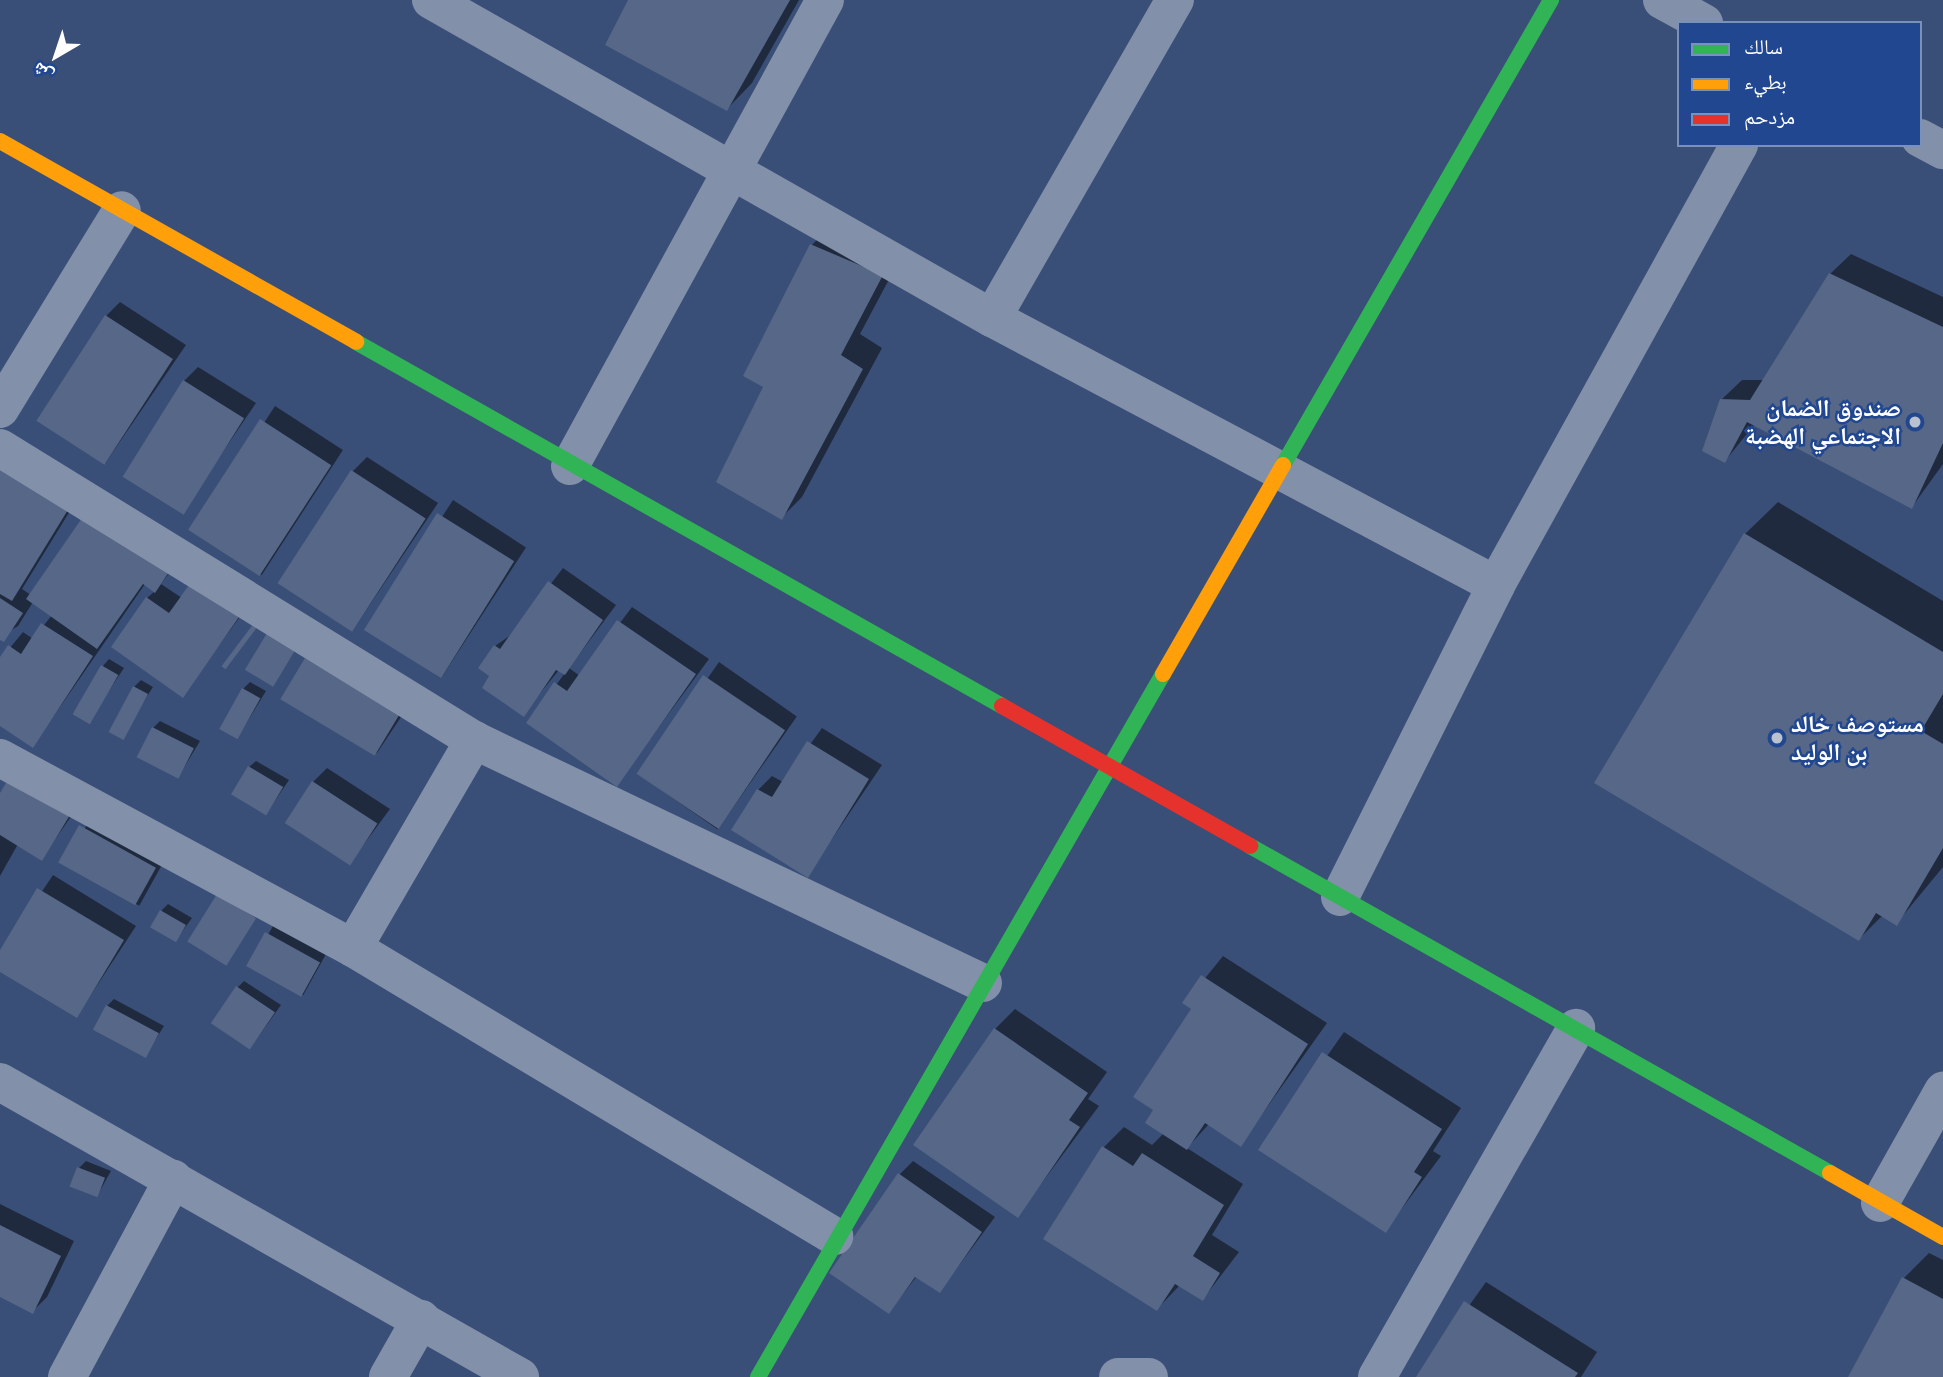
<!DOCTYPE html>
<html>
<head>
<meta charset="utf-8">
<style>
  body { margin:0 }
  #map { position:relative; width:1943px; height:1377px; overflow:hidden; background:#3a4f77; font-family:"Space Grotesk","Noto Naskh Arabic",sans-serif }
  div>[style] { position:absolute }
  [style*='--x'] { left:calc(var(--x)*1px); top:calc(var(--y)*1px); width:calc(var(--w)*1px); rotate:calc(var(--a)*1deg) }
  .shadow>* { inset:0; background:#0007; transform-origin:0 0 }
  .building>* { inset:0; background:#566787; transform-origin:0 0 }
  .street>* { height:38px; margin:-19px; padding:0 19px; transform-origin:19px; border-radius:19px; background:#8290aa }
  .fast>* { height:16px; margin:-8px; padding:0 8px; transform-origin:8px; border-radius:8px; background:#30b455 }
  .slow>* { height:16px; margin:-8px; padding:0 8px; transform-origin:8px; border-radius:8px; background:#ff9f0a }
  .jam>* { height:16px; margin:-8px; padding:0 8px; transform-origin:8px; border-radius:8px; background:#e5322d }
  .dots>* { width:19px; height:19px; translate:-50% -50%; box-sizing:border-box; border:4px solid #214790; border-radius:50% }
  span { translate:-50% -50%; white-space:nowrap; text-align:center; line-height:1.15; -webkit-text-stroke:5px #214790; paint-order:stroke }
  .poi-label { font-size:24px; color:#fff; font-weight:700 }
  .right { translate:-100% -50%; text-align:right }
  .left { translate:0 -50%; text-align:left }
  .legend { position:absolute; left:1677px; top:21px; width:245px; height:126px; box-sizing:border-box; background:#214790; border:2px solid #7a91bc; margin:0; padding:9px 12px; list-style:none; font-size:21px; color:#fff }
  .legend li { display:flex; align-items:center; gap:14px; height:35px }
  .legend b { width:35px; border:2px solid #7a91bc }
  .north { position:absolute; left:21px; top:21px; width:70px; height:70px; -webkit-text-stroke:5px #214790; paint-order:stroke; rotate:219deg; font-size:19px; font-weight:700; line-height:28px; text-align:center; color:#fff }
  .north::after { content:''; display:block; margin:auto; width:24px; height:32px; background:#fff; clip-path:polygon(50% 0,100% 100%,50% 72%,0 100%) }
</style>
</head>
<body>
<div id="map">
  <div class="shadow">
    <div style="clip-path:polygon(630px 0,799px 0,752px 83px,727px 109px)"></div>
    <div style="clip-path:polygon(832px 224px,902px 255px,860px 334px,882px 348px,802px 497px,781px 518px,766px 386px,812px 245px)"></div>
    <div style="clip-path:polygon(1851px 254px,1943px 297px,1943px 464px,1912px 507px,1755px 424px,1725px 461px,1721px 400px,1742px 380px,1765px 380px,1830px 274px)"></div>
    <div style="clip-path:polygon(120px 302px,186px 345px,106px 462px,106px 316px)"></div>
    <div style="clip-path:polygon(198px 367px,256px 403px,182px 512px,184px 381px)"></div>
    <div style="left:275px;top:406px;width:81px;height:149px;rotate:33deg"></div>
    <div style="clip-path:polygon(0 446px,86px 485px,22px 589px,31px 595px,186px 551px,161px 584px,182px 598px,255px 596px,183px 695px,147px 598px,155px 591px,145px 584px,33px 746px,0 724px,0 660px,23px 632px,33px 639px,52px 615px,33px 602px,18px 626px,0 637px)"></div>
    <div style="clip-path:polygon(367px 457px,438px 503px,353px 630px,353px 471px)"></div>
    <div style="left:453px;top:500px;width:87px;height:156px;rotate:33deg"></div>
    <div style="clip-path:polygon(1778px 502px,1943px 601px,1943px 867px,1896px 924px,1883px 915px,1859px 939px,1745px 534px)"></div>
    <div style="clip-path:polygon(563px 568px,616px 605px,569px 668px,580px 676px,632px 607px,709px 659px,616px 785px,528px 723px,565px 673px,559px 670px,523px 714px,492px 676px,495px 646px,512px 634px)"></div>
    <div style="clip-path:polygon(300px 643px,272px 685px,248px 669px)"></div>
    <div style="clip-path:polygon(109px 659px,124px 668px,88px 722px,103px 666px)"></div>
    <div style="left:719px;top:662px;width:95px;height:138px;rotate:35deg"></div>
    <div style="clip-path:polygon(141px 680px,153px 687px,120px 738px,134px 687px)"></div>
    <div style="clip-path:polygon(250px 682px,266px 691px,238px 737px,243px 689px)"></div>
    <div style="clip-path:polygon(413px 699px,377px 753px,284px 700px)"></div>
    <div style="clip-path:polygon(160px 721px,200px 741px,179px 776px,153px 728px)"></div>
    <div style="clip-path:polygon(822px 728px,882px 765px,807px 876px,758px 790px,772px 776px,783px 782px)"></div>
    <div style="clip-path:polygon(256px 761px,289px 780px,266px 814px,249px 767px)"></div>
    <div style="clip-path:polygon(327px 768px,390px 809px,350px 863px,313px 782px)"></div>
    <div style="clip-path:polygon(86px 795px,42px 858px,18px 844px,0 876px,0 797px)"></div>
    <div style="left:94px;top:812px;width:85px;height:60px;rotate:29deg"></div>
    <div style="clip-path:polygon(53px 875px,136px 926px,77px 1016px,0 970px,0 954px)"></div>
    <div style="clip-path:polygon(168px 904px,192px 918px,176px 940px,161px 911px)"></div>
    <div style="left:273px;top:926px;width:60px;height:46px;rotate:29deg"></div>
    <div style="clip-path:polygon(1223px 956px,1327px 1023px,1240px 1145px,1209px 1124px,1187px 1148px,1243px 1184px,1212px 1235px,1239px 1252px,1203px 1299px,1180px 1285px,1157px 1309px,1103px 1148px,1124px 1127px,1152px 1145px,1164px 1133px,1156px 1109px,1194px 1008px,1185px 1003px)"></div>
    <div style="clip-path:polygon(244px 981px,281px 1005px,251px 1047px,237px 988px)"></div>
    <div style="clip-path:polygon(114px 999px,164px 1026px,146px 1055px,107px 1006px)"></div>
    <div style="clip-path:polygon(1015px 1009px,1107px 1072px,1088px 1099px,1099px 1106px,1018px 1215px,995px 1029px)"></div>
    <div style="clip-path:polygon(1344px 1032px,1461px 1108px,1433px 1151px,1441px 1156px,1385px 1231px,1261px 1150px)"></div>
    <div style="clip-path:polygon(86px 1161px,111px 1171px,97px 1196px,79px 1168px)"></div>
    <div style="clip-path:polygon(913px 1161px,995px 1217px,940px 1291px,917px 1276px,889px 1312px,899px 1175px)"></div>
    <div style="clip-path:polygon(0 1204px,74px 1241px,47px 1297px,33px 1311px,0 1295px)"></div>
    <div style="clip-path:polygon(1929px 1253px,1943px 1260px,1943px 1377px,1850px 1377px,1904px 1278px)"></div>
    <div style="clip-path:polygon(1486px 1282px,1597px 1352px,1581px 1377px,1418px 1377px)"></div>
  </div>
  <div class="building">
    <div style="clip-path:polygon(628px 0,790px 0,727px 111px,605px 45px)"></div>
    <div style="clip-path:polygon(810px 244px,883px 275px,841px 355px,863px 369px,782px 520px,716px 482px,763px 387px,743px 376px)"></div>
    <div style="clip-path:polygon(1829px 273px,1943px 327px,1943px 443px,1912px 509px,1747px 422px,1725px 463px,1702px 451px,1720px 399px,1750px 400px)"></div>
    <div style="left:105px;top:315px;width:81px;height:126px;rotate:33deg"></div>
    <div style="left:183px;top:380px;width:72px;height:114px;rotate:32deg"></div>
    <div style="left:260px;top:419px;width:85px;height:132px;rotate:33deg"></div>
    <div style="clip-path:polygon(0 455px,74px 500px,12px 601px,0 594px)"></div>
    <div style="left:351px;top:470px;width:89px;height:135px;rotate:33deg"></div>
    <div style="clip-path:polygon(89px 508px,173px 566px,155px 593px,143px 584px,97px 649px,26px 599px)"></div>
    <div style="left:437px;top:513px;width:91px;height:138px;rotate:32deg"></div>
    <div style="clip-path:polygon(1744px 533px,1943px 652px,1943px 694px,1921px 731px,1943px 744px,1943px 848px,1897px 926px,1876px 913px,1859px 941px,1594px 783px)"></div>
    <div style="clip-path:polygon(194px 578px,243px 611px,183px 698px,111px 647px,146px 597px,169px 613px)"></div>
    <div style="clip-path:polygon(548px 581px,603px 620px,565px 675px,556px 670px,524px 717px,482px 688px,489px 676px,478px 668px,494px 645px,500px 649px)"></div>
    <div style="clip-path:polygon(0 598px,23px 613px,4px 642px,0 640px)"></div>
    <div style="clip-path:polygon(617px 620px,696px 674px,617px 787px,526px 723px,554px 682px,567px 691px)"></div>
    <div style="clip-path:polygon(41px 623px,93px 656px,33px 748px,0 726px,0 657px,8px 645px,21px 654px)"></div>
    <div style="left:254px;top:623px;width:5px;height:54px;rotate:37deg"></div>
    <div style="left:267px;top:633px;width:33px;height:43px;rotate:31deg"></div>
    <div style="left:305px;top:658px;width:110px;height:48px;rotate:31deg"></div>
    <div style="left:101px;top:665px;width:20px;height:57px;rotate:30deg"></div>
    <div style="left:703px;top:675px;width:99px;height:119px;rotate:34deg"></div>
    <div style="left:133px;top:686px;width:17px;height:52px;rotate:28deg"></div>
    <div style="left:242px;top:688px;width:21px;height:47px;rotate:29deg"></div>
    <div style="left:152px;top:727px;width:47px;height:34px;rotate:27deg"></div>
    <div style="clip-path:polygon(807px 741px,869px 779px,808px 878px,731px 830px,757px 789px,772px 797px)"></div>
    <div style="left:248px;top:766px;width:41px;height:33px;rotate:31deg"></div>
    <div style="clip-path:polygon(12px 773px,73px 810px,42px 861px,0 835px,0 793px)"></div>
    <div style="left:312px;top:781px;width:78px;height:50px;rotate:33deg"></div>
    <div style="left:79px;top:825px;width:88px;height:43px;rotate:29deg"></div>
    <div style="clip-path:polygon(37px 888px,124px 940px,77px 1018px,0 972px,0 950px)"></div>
    <div style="left:217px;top:894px;width:46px;height:56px;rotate:32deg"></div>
    <div style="left:160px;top:910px;width:30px;height:20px;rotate:30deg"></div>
    <div style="left:265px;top:932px;width:63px;height:39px;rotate:29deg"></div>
    <div style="clip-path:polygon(1201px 975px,1308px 1044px,1241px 1147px,1205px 1123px,1187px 1150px,1145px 1123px,1153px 1110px,1133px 1097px,1191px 1009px,1182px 1003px)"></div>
    <div style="left:236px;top:986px;width:47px;height:45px;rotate:34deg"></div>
    <div style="left:106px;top:1005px;width:60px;height:28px;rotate:28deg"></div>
    <div style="clip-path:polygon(994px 1028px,1088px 1093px,1069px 1120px,1080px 1127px,1018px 1218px,913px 1145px)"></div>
    <div style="clip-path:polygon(1322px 1052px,1442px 1129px,1414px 1172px,1422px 1177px,1386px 1233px,1258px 1150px)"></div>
    <div style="clip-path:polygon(1102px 1146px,1133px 1166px,1142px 1153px,1224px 1205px,1193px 1256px,1220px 1273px,1203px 1301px,1175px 1284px,1157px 1311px,1043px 1239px)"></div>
    <div style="left:77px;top:1167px;width:30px;height:21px;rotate:21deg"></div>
    <div style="clip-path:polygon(898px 1173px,982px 1232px,940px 1293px,915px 1277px,889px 1314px,829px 1273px)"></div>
    <div style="clip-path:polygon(0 1225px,61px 1256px,33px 1314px,0 1297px)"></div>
    <div style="clip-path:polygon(1902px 1277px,1943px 1299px,1943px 1377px,1848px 1377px)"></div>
    <div style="clip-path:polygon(1464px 1301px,1578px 1373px,1575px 1377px,1416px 1377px)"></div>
  </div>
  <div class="street">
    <div style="--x:431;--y:0;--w:645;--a:29.55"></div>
    <div style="--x:992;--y:318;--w:570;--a:27.91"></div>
    <div style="--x:1662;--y:0;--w:48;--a:28.7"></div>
    <div style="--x:1920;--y:138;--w:26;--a:28"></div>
    <div style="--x:992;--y:318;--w:367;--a:-60.1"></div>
    <div style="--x:0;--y:409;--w:233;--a:-58.5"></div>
    <div style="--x:0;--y:448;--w:557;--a:31.63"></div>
    <div style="--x:474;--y:740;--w:564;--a:25.52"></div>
    <div style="--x:570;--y:466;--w:531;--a:-61.31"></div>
    <div style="--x:0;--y:758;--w:401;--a:28.3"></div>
    <div style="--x:353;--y:948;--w:561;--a:30.91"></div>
    <div style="--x:1340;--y:897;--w:349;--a:-63.4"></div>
    <div style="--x:1496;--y:585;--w:503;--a:-61.09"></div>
    <div style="--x:353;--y:948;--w:241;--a:-59.8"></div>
    <div style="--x:0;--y:1082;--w:598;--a:29.57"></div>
    <div style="--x:1880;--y:1203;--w:129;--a:-60.6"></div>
    <div style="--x:67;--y:1377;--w:225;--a:-61.8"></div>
    <div style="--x:388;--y:1377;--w:67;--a:-60.4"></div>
    <div style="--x:1118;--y:1377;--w:31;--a:0"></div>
    <div style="--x:1377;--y:1377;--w:402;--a:-60.3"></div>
  </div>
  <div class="fast">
    <div style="--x:356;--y:342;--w:741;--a:29.4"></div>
    <div style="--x:1283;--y:465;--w:537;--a:-60.04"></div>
    <div style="--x:1250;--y:846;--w:666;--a:29.41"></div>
    <div style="--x:758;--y:1377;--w:811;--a:-60.05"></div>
  </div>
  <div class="slow">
    <div style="--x:0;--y:141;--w:409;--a:29.4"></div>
    <div style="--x:1163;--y:674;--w:241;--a:-60.1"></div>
    <div style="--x:1830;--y:1173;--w:130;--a:29.5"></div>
  </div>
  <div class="jam">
    <div style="--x:1002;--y:706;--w:285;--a:29.4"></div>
  </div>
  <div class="dots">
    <div style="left:1915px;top:422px;background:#bac1cf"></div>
    <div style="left:1777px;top:738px;background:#bac1cf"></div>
  </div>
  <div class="poi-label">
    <span class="right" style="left:1901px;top:422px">صندوق الضمان<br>الاجتماعي الهضبة</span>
    <span class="left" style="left:1791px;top:738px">مستوصف خالد<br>بن الوليد</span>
  </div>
  <ul class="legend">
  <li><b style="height:9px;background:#30b455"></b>سالك</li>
  <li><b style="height:9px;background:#ff9f0a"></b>بطيء</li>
  <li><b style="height:9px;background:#e5322d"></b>مزدحم</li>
  </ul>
  <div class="north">ش</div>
</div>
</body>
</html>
